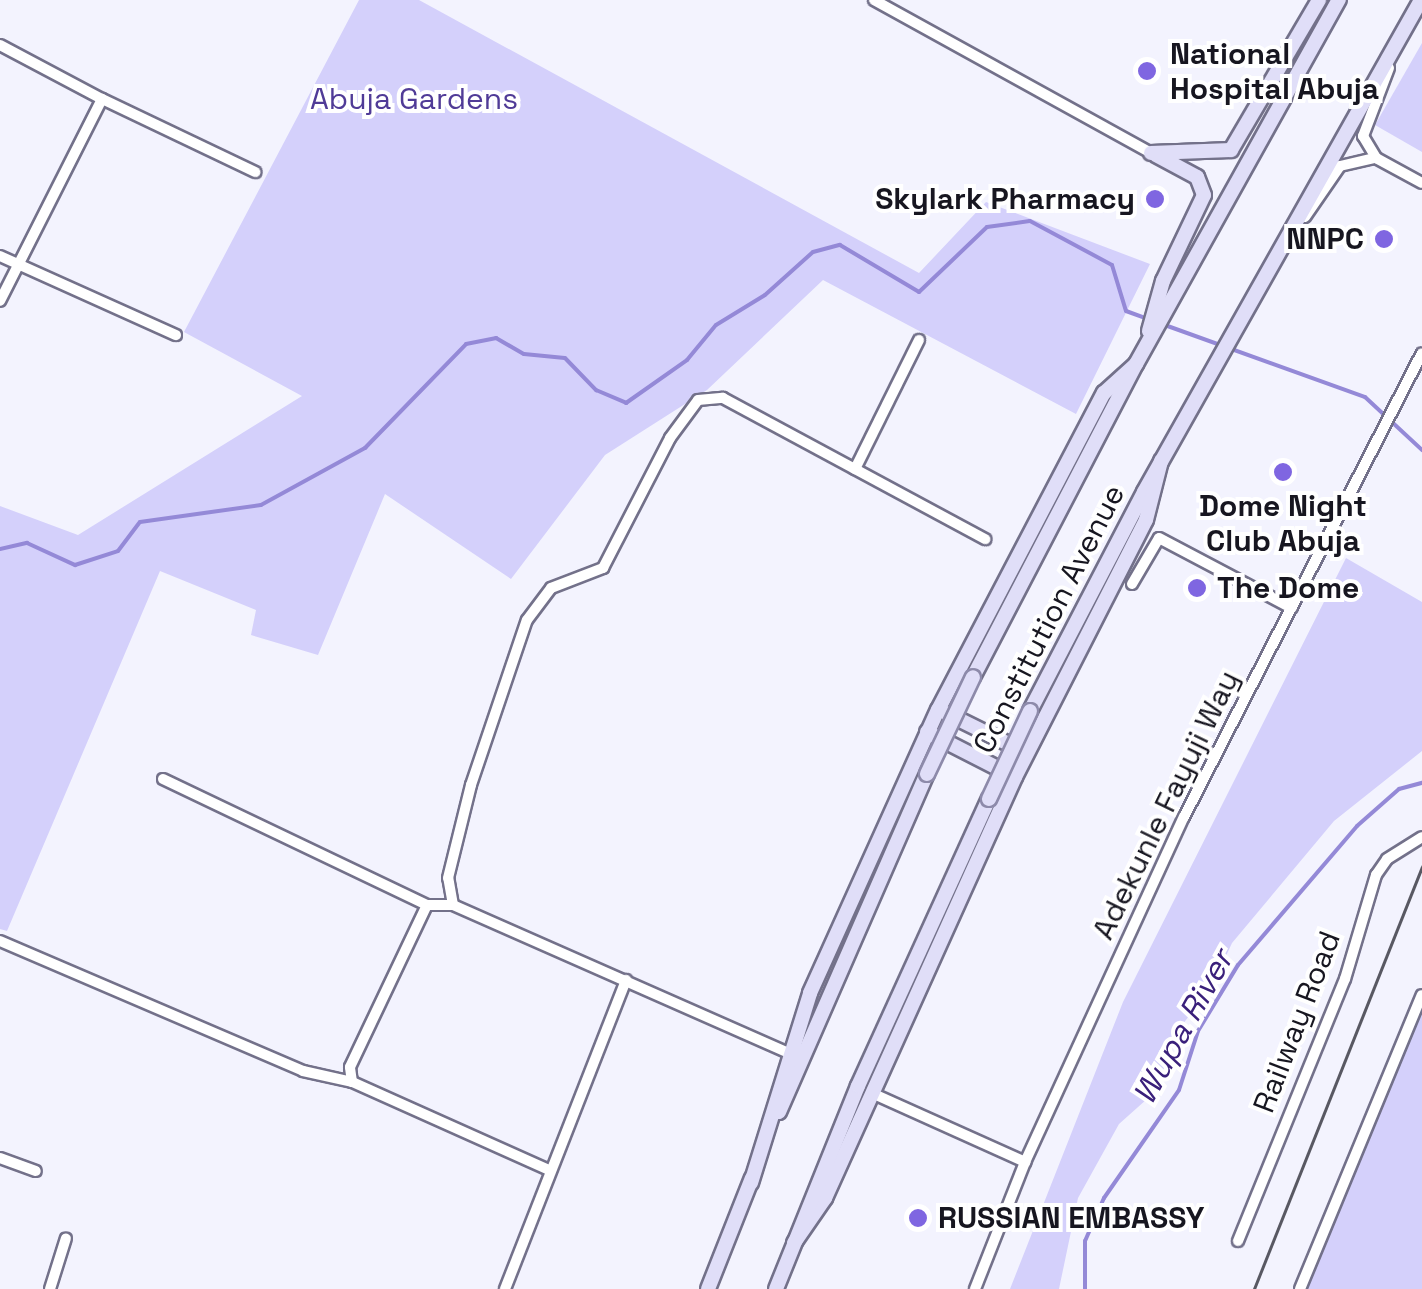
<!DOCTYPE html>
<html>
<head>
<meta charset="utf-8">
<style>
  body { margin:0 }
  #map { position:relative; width:1422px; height:1289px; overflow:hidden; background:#f3f3fe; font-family:"Space Grotesk",sans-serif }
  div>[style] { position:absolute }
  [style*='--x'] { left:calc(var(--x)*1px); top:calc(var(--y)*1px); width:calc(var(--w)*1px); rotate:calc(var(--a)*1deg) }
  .green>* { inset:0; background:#d4d0fb }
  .stream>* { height:4px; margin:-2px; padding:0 2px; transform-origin:2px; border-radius:2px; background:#9489d7 }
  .roads { filter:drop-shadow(2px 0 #73718a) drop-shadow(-2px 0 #73718a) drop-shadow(0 2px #73718a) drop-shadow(0 -2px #73718a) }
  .minor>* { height:10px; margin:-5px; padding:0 5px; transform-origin:5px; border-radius:5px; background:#fff }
  .major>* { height:14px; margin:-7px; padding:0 7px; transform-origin:7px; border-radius:7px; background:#e0def8 }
  .tram>* { height:2.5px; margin:-1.25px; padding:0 1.25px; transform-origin:1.25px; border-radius:1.25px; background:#585862 }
  .bridges { filter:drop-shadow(2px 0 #8d8aaa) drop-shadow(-2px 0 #8d8aaa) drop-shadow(0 2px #8d8aaa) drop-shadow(0 -2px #8d8aaa) }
  .major-bridge>* { height:14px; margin:-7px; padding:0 7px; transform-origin:7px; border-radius:7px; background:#e0def8 }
  .dots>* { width:28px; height:28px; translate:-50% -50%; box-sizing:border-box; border:5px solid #fff; border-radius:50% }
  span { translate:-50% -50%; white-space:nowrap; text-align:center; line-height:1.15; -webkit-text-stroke:8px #fff; paint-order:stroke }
  .poi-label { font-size:30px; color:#171620; font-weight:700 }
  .left { translate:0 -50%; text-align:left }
  .right { translate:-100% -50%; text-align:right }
  .park-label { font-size:30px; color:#503b97 }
  .street-label { font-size:30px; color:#171620 }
  .water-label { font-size:32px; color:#3a207b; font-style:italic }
</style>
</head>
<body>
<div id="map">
  <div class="green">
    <div style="clip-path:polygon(359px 0,419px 0,919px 273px,986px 202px,1150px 264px,1076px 414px,823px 280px,707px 390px,605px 455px,511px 579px,385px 494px,318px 655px,251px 635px,256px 610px,160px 571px,7px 931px,0 929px,0 506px,78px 535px,302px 396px,184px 332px)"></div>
    <div style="clip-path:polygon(1422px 43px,1422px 152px,1375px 125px)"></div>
    <div style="clip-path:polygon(1346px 558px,1422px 602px,1422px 751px,1334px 821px,1232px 943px,1212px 986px,1176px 1033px,1156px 1091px,1119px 1124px,1078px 1198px,1059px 1289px,1010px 1289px,1123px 1002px)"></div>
    <div style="clip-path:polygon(1422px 995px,1422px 1289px,1300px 1289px)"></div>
  </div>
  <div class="stream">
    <div style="--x:1162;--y:324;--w:216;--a:19.8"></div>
    <div style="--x:1365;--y:397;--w:78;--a:42.9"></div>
    <div style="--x:0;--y:549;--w:28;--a:-13"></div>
    <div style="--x:27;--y:543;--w:53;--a:24.6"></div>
    <div style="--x:75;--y:565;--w:45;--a:-18"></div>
    <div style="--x:118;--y:551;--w:36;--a:-53"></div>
    <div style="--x:140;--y:522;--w:122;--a:-8"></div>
    <div style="--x:261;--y:505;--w:119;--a:-28.7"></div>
    <div style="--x:365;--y:448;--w:145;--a:-45.8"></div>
    <div style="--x:466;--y:344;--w:31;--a:-11"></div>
    <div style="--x:496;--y:338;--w:32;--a:30"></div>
    <div style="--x:524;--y:354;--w:41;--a:5.6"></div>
    <div style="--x:565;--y:358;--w:45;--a:45.9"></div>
    <div style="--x:596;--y:390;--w:33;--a:23"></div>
    <div style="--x:626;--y:403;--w:75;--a:-35.2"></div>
    <div style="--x:687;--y:360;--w:45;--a:-50.4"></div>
    <div style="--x:716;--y:325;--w:57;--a:-31.5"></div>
    <div style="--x:765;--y:295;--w:64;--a:-41.9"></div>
    <div style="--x:813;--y:252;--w:28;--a:-15"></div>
    <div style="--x:840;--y:245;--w:92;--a:30.7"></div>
    <div style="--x:919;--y:292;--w:94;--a:-43.7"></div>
    <div style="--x:987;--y:227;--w:43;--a:-7.9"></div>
    <div style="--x:1030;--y:221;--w:93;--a:28.2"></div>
    <div style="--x:1112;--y:265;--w:48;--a:73.1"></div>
    <div style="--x:1126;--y:311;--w:23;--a:20"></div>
    <div style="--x:1085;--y:1289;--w:48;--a:-90"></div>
    <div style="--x:1085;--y:1241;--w:47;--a:-66.2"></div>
    <div style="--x:1104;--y:1198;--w:131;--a:-55.2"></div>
    <div style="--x:1179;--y:1090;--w:62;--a:-72.1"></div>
    <div style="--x:1198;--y:1031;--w:77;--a:-58.8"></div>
    <div style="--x:1238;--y:965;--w:183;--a:-49.4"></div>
    <div style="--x:1357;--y:826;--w:56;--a:-41.4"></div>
    <div style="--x:1399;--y:789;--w:24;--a:-15"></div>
  </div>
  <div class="roads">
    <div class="minor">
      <div style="--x:874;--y:0;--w:316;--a:28.9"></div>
      <div style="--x:0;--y:45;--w:115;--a:27.9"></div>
      <div style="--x:102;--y:99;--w:226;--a:116.8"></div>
      <div style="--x:1389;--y:68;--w:73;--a:110.9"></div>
      <div style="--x:1363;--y:136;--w:26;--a:59"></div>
      <div style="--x:1376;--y:158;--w:52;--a:28.5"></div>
      <div style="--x:102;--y:99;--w:170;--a:25.5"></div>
      <div style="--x:1305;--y:217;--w:62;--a:-55.5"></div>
      <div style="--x:1340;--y:166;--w:37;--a:-13"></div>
      <div style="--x:0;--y:256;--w:193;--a:24.2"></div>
      <div style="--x:855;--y:469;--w:144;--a:-63.6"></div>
      <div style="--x:1132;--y:584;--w:53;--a:-59.6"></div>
      <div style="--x:1159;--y:538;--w:150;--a:27.8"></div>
      <div style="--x:163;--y:779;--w:293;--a:25.5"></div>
      <div style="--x:453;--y:905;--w:27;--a:-100"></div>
      <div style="--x:448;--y:878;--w:96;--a:-76.1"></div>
      <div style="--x:471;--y:785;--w:174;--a:-71.3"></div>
      <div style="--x:527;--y:620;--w:40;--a:-53"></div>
      <div style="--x:551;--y:588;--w:56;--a:-21"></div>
      <div style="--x:603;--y:568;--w:146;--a:-62.7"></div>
      <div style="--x:670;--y:438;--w:47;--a:-53.6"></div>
      <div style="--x:698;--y:400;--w:25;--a:-5"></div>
      <div style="--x:723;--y:398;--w:298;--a:28.3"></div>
      <div style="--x:0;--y:941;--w:330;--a:23.2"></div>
      <div style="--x:303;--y:1071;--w:50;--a:12.7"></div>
      <div style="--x:874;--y:1094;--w:166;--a:24.2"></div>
      <div style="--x:0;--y:1158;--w:38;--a:20"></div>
      <div style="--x:549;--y:1170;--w:216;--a:-155.9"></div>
      <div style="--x:352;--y:1082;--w:15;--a:-98"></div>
      <div style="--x:350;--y:1067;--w:179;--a:-64.6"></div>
      <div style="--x:427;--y:905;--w:26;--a:0"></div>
      <div style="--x:453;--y:905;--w:365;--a:23.8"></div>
      <div style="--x:1238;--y:1241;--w:283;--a:-67.8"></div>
      <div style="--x:1345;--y:979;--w:109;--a:-73.4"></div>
      <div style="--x:1376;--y:875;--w:19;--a:-55"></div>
      <div style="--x:1387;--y:859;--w:41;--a:-32.2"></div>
      <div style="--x:50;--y:1289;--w:53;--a:-72.6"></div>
      <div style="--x:505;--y:1289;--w:332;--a:-68.6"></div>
      <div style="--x:975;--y:1289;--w:136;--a:-68.5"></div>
      <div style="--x:1025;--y:1162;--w:380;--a:-65.3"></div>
      <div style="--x:1184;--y:817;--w:521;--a:-62.85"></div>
      <div style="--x:1300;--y:1289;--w:318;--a:-67.5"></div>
    </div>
    <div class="major">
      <div style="--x:1151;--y:153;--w:80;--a:-2.1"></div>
      <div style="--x:1231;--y:150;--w:174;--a:-59.6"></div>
      <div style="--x:1149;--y:331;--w:52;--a:-74.4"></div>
      <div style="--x:1163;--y:281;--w:95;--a:-64.5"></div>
      <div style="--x:1204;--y:195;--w:19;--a:-111"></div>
      <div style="--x:1197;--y:177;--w:47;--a:-151.8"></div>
      <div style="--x:973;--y:677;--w:353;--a:-62.5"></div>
      <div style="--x:1136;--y:364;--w:417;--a:-60.9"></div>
      <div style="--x:1030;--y:711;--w:247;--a:-62.5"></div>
      <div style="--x:1144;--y:492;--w:565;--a:-60.62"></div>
      <div style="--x:946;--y:713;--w:84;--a:26.3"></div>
      <div style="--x:927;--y:732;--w:94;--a:27.1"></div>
      <div style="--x:779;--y:1112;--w:369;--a:-66.4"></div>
      <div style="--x:751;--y:1183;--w:199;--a:-72.7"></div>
      <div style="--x:810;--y:993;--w:311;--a:-65.7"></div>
      <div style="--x:938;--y:710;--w:358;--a:-62.4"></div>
      <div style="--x:1104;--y:393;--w:43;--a:-42.2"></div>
      <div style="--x:794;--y:1243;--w:55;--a:-55.4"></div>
      <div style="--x:825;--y:1198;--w:462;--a:-65.7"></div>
      <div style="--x:1015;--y:777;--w:288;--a:-63"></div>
      <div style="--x:1146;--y:520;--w:61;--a:-75.7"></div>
      <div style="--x:708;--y:1289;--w:119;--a:-68.4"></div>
      <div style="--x:776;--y:1289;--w:219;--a:-68"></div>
      <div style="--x:858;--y:1086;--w:315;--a:-65.5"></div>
    </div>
  </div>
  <div class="tram">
    <div style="--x:1254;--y:1289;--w:454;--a:-68.3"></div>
  </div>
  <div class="bridges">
    <div class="major-bridge">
      <div style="--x:927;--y:774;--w:107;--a:-64.6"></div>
      <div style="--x:989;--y:799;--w:97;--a:-65"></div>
    </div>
  </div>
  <div class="dots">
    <div style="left:1147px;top:71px;background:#7f66e1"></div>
    <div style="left:1155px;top:199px;background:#7f66e1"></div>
    <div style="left:1384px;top:239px;background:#7f66e1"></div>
    <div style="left:1283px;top:472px;background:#7f66e1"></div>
    <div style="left:1197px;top:588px;background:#7f66e1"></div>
    <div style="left:918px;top:1218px;background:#7f66e1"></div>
  </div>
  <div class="poi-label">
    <span class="left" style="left:1170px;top:71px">National<br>Hospital Abuja</span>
    <span class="right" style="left:1135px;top:199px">Skylark Pharmacy</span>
    <span class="right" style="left:1364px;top:239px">NNPC</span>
    <span style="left:1283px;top:523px">Dome Night<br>Club Abuja</span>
    <span class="left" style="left:1217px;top:588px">The Dome</span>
    <span class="left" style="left:938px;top:1218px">RUSSIAN EMBASSY</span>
  </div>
  <div class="park-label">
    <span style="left:414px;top:99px">Abuja Gardens</span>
  </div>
  <div class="street-label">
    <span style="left:1049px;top:619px;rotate:-63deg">Constitution Avenue</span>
    <span style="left:1166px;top:805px;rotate:-64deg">Adekunle Fayuji Way</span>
    <span style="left:1297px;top:1022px;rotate:-69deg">Railway Road</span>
  </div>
  <div class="water-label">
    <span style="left:1183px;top:1027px;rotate:-61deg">Wupa River</span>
  </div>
</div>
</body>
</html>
